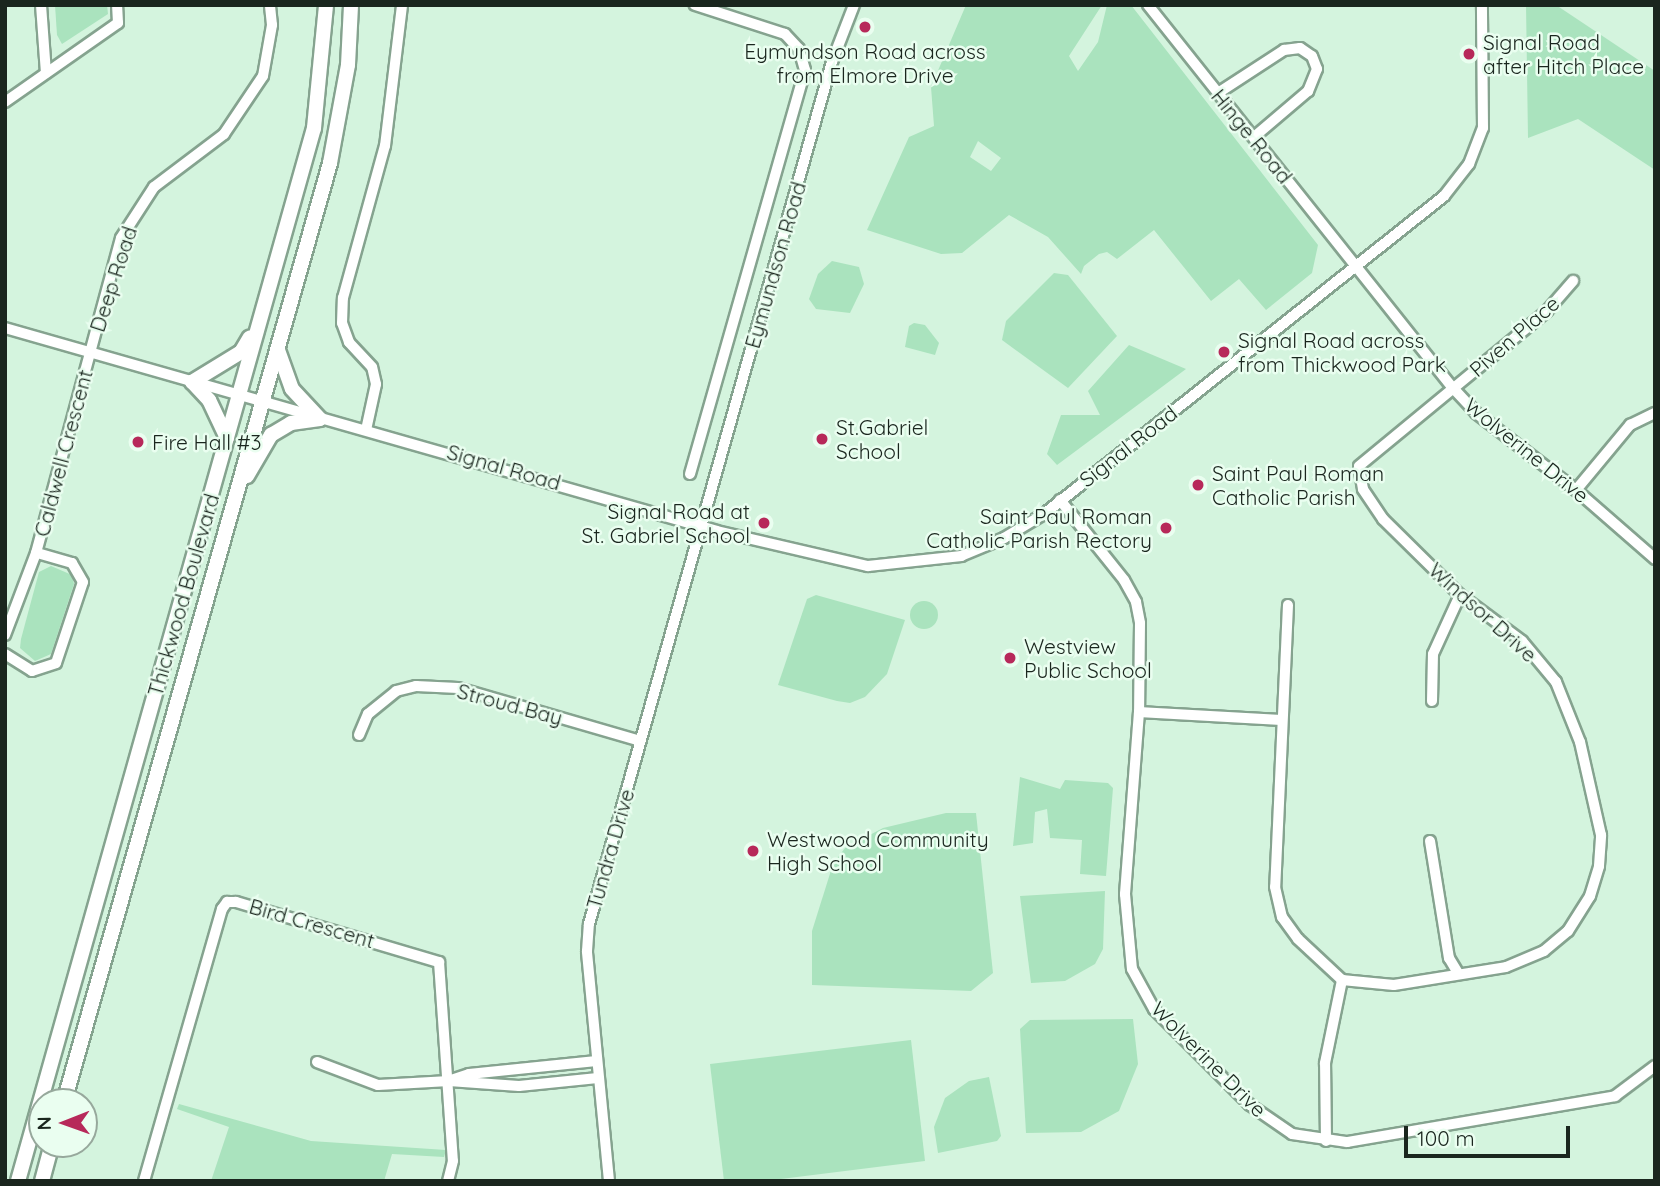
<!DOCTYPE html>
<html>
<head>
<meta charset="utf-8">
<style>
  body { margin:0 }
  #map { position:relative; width:1660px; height:1186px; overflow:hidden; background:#d4f4de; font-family:Quicksand,sans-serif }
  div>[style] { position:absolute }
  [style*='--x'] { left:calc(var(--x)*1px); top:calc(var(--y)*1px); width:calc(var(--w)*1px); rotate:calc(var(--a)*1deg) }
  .green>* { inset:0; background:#aae3be }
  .round { border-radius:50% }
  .roads { filter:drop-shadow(2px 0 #85a38f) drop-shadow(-2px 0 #85a38f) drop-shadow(0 2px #85a38f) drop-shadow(0 -2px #85a38f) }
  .minor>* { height:10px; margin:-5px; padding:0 5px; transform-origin:5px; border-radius:5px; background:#fff }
  .major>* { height:14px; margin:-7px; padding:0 7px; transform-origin:7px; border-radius:7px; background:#fff }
  .dots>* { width:19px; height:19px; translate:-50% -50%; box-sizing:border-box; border:4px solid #eafef0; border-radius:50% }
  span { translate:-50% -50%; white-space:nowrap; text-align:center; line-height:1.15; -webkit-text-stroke:5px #eafef0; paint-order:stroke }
  .poi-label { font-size:21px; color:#1a261e }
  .left { translate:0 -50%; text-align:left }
  .right { translate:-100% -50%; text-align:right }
  .street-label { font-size:21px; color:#1a261e }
  .frame { position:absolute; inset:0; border:7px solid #1a261e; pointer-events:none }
  .north { position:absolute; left:28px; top:1088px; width:70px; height:70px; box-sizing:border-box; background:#eafef0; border:2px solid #97a89c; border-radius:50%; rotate:269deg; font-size:19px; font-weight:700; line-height:28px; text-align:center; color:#1a261e }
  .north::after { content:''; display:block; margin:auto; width:24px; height:32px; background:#b7295a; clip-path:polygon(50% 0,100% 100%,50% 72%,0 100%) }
  .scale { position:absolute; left:1404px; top:1126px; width:166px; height:32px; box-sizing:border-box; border:4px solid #1a261e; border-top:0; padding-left:9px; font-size:21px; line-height:24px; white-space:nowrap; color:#1a261e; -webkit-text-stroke:5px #eafef0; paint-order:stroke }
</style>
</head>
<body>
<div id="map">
  <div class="green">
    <div style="clip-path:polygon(55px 5px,107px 5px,108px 14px,62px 44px,57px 35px)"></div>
    <div style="clip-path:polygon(evenodd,966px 5px,1102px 5px,1069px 56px,1078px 71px,1098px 42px,1107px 5px,1131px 5px,1318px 245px,1312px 273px,1266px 310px,1239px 279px,1211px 301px,1154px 230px,1117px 259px,1107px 252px,1099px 254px,1084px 266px,1081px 274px,1048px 237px,1009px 215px,962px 253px,941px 254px,867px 230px,909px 137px,934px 126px,931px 87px,966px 5px,978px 141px,1001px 158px,991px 171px,970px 157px,978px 141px)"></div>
    <div style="clip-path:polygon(1526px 5px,1556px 5px,1655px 71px,1655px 170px,1578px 119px,1528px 138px)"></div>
    <div style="clip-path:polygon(832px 261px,859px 267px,864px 284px,850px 313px,816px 309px,809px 299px,818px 274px)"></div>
    <div style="clip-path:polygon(1054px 273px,1068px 275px,1117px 336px,1068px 388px,1002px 340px,1006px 321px)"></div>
    <div style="clip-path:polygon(914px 323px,925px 325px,939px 343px,935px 355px,905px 347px,909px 326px)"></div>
    <div style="clip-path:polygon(1129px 345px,1186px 369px,1057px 465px,1047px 454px,1061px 415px,1100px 415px,1088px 391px)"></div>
    <div style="clip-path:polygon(51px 566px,72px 575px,74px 584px,51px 654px,35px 661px,20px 648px,21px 639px,39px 572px)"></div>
    <div style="clip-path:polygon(816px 595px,905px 620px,887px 674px,865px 697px,850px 703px,837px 701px,778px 685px,807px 599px)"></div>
    <div class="round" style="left:910px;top:601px;width:28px;height:28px"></div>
    <div style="clip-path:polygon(1020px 777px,1060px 789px,1065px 780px,1108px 783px,1113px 788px,1106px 876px,1080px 874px,1082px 840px,1050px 838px,1047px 809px,1035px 812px,1033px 843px,1013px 846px)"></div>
    <div style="clip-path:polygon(946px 813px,976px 813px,993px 973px,971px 991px,812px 985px,812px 931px,833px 864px,845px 848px,883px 828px)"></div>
    <div style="clip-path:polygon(1105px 891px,1103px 949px,1095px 964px,1065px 981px,1031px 983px,1020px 896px)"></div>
    <div style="clip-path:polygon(1133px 1019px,1138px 1064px,1119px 1111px,1081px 1132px,1026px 1133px,1020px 1029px,1030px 1020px)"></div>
    <div style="clip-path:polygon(911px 1040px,925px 1161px,765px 1181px,724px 1181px,710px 1064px)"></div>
    <div style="clip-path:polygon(989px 1077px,1001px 1136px,997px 1141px,938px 1153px,934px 1127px,945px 1098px,969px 1081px)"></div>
    <div style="clip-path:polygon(179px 1104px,311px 1141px,446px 1150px,444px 1157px,392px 1154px,384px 1181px,211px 1181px,229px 1127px,177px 1109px)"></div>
  </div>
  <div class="roads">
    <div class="minor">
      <div style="--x:41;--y:5;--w:68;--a:85.8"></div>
      <div style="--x:1148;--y:5;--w:490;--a:51.5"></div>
      <div style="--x:1453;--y:388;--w:34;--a:47"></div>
      <div style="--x:1476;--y:413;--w:126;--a:37.6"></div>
      <div style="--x:1576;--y:490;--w:105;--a:41.1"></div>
      <div style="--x:1218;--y:93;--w:79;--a:-33.1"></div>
      <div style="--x:1284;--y:50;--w:16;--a:-7"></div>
      <div style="--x:1300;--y:48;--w:14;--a:34"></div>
      <div style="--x:1312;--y:56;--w:14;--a:69"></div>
      <div style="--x:1317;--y:69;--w:24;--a:112"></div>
      <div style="--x:1308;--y:91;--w:71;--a:139.6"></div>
      <div style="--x:5;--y:102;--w:138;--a:-35"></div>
      <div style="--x:118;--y:23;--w:18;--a:-93"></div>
      <div style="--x:5;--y:328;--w:740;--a:15.91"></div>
      <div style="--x:717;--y:531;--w:155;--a:13.1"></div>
      <div style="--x:868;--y:566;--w:94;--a:-6.1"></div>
      <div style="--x:961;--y:556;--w:47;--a:-22.7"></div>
      <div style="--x:1004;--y:538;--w:47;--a:-31"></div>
      <div style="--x:1044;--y:514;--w:511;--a:-38.48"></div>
      <div style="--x:1444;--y:196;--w:41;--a:-52"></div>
      <div style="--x:1469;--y:164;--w:39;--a:-69"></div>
      <div style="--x:1483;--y:128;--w:123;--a:-90.5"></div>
      <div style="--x:366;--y:430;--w:47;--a:-77.7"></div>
      <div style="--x:376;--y:384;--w:17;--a:-103"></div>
      <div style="--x:372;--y:367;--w:34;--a:-133"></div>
      <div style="--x:349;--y:342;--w:20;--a:-110"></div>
      <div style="--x:342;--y:323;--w:25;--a:-88"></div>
      <div style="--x:343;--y:298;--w:158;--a:-74.6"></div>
      <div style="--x:385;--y:146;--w:142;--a:-83.1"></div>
      <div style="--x:690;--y:474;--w:420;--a:-74.1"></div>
      <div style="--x:805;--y:70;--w:22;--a:-106"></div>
      <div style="--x:799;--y:49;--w:21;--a:-133"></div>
      <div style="--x:785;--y:34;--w:95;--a:-162.1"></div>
      <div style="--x:1576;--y:490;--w:85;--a:-50.3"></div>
      <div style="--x:1630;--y:425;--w:28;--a:-26"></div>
      <div style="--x:1060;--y:500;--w:102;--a:51.3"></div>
      <div style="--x:1124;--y:580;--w:25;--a:61"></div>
      <div style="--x:1136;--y:602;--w:21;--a:79"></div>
      <div style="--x:1140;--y:623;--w:89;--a:90.6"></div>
      <div style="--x:1139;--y:712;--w:183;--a:94.4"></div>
      <div style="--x:1125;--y:894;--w:75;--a:84.7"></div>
      <div style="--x:1132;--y:969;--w:46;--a:61.2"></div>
      <div style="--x:1154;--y:1009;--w:136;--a:45"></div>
      <div style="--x:1250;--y:1105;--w:51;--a:34.6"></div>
      <div style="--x:1292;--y:1134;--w:56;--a:8.3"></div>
      <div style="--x:1347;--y:1142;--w:272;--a:-9.7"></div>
      <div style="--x:1615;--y:1096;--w:50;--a:-36.9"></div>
      <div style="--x:1288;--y:605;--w:282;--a:92.6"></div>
      <div style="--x:1275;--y:887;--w:31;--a:77"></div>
      <div style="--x:1282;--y:917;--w:27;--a:54"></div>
      <div style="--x:1298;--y:939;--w:60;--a:43"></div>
      <div style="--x:1342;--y:980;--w:52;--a:5.5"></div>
      <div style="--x:1394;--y:985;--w:113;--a:-9.1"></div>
      <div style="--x:1506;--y:967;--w:41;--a:-22.8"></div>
      <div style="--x:1544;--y:951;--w:31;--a:-40"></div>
      <div style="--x:1568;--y:931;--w:41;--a:-57.8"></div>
      <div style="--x:1590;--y:896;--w:31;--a:-73"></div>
      <div style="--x:1599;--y:866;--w:31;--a:-86"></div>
      <div style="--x:1601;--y:835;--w:95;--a:-102.7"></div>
      <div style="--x:1580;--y:742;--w:65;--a:-111.8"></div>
      <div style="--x:1556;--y:682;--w:53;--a:-129.7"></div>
      <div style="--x:1522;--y:641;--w:77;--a:-143.4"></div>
      <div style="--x:1460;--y:595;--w:108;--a:-135.4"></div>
      <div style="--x:1383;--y:519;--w:36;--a:-124"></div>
      <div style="--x:1363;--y:489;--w:23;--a:-100"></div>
      <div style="--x:1359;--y:466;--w:244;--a:-39.5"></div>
      <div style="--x:1547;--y:311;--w:40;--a:-49"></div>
      <div style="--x:5;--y:635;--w:88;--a:-69.3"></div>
      <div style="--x:36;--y:553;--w:326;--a:-74.9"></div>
      <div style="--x:121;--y:238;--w:61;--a:-57.1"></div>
      <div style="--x:154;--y:187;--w:88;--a:-37.1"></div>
      <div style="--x:224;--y:134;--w:70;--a:-56.1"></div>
      <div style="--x:263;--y:76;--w:52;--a:-80"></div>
      <div style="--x:272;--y:25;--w:20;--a:-96"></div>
      <div style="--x:5;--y:654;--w:32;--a:32"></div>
      <div style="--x:32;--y:671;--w:25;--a:-18"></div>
      <div style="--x:56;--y:663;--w:85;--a:-71.6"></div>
      <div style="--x:83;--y:582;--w:22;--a:-120"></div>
      <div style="--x:72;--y:563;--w:37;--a:-164"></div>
      <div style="--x:1432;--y:701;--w:47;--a:-88.8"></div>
      <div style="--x:1433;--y:654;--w:65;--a:-65.4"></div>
      <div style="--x:1139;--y:712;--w:142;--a:3.2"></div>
      <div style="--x:359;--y:735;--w:23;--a:-67"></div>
      <div style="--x:368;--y:714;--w:36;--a:-39"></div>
      <div style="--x:396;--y:691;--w:21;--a:-14"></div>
      <div style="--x:416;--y:686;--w:42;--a:2.7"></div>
      <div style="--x:458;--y:688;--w:190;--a:16.2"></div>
      <div style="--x:1430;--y:841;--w:119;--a:80.8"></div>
      <div style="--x:1449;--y:958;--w:17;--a:59"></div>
      <div style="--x:317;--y:1062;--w:65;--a:20.7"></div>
      <div style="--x:378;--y:1085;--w:71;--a:-3.2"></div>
      <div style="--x:449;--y:1081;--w:70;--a:4.1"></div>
      <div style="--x:519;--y:1086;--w:79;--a:-5.8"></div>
      <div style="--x:451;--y:1080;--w:19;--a:-18"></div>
      <div style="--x:469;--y:1074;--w:128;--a:-5.8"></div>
      <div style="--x:1326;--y:1141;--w:78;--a:-90.7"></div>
      <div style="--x:1325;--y:1063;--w:85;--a:-78.4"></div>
      <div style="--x:144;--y:1181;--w:283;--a:-74"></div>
      <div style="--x:222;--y:909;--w:9;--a:-54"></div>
      <div style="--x:227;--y:902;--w:9;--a:0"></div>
      <div style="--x:236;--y:902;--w:212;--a:16.5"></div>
      <div style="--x:439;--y:962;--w:199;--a:86"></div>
      <div style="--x:453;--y:1161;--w:21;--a:104"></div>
      <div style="--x:609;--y:1181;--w:231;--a:-95.5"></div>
      <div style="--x:587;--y:951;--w:27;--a:-86"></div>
      <div style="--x:589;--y:924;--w:896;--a:-74.26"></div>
      <div style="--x:832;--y:62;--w:61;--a:-68.9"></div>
    </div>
    <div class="major">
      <div style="--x:278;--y:350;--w:41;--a:70.3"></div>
      <div style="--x:292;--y:389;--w:41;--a:47"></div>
      <div style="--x:227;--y:438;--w:42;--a:-115.3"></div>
      <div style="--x:209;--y:400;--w:25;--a:-133"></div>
      <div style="--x:192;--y:382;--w:57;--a:-31.5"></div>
      <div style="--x:241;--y:352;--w:17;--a:-59"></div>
      <div style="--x:247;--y:476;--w:48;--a:-59.7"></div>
      <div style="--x:271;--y:435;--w:23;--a:-31"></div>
      <div style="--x:291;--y:423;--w:29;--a:-8"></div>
      <div style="--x:64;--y:1102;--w:976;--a:-74.18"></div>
      <div style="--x:330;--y:163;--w:100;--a:-79.6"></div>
      <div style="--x:348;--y:65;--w:60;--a:-87.1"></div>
      <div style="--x:18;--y:1181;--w:1094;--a:-74.3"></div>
      <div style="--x:314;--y:128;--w:124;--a:-84.4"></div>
      <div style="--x:42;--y:1181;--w:38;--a:-75"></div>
    </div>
  </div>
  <div class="dots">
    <div style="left:865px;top:27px;background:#b7295a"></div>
    <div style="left:1469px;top:54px;background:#b7295a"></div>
    <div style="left:1224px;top:352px;background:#b7295a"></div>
    <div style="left:822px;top:439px;background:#b7295a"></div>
    <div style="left:138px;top:442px;background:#b7295a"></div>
    <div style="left:1198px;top:485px;background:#b7295a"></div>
    <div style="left:764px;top:523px;background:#b7295a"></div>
    <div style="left:1166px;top:528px;background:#b7295a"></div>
    <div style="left:1010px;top:658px;background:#b7295a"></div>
    <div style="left:753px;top:851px;background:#b7295a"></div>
  </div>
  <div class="poi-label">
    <span class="left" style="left:1483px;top:54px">Signal Road<br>after Hitch Place</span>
    <span style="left:865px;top:63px">Eymundson Road across<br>from Elmore Drive</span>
    <span class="left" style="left:1238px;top:352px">Signal Road across<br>from Thickwood Park</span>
    <span class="left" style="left:836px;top:439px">St.Gabriel<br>School</span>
    <span class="left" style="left:152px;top:442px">Fire Hall #3</span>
    <span class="left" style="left:1212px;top:485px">Saint Paul Roman<br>Catholic Parish</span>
    <span class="right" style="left:750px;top:523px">Signal Road at<br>St. Gabriel School</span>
    <span class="right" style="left:1152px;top:528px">Saint Paul Roman<br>Catholic Parish Rectory</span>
    <span class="left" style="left:1024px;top:658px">Westview<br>Public School</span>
    <span class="left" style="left:767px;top:851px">Westwood Community<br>High School</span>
  </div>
  <div class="street-label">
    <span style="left:1252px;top:136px;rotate:51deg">Hinge Road</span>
    <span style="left:775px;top:265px;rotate:-74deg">Eymundson Road</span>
    <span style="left:113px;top:279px;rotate:-72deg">Deep Road</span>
    <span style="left:1514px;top:336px;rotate:-41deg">Piven Place</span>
    <span style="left:1128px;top:446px;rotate:-38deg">Signal Road</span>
    <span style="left:1527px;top:450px;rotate:39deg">Wolverine Drive</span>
    <span style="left:63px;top:453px;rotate:-75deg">Caldwell Crescent</span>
    <span style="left:504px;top:467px;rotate:16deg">Signal Road</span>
    <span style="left:183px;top:595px;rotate:-74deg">Thickwood Boulevard</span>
    <span style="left:1483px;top:612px;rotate:42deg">Windsor Drive</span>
    <span style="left:510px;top:704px;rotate:15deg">Stroud Bay</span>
    <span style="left:610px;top:849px;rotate:-74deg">Tundra Drive</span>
    <span style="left:312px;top:923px;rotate:16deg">Bird Crescent</span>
    <span style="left:1209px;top:1059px;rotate:45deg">Wolverine Drive</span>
  </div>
  <div class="frame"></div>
  <div class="north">N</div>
  <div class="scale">100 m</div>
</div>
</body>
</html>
